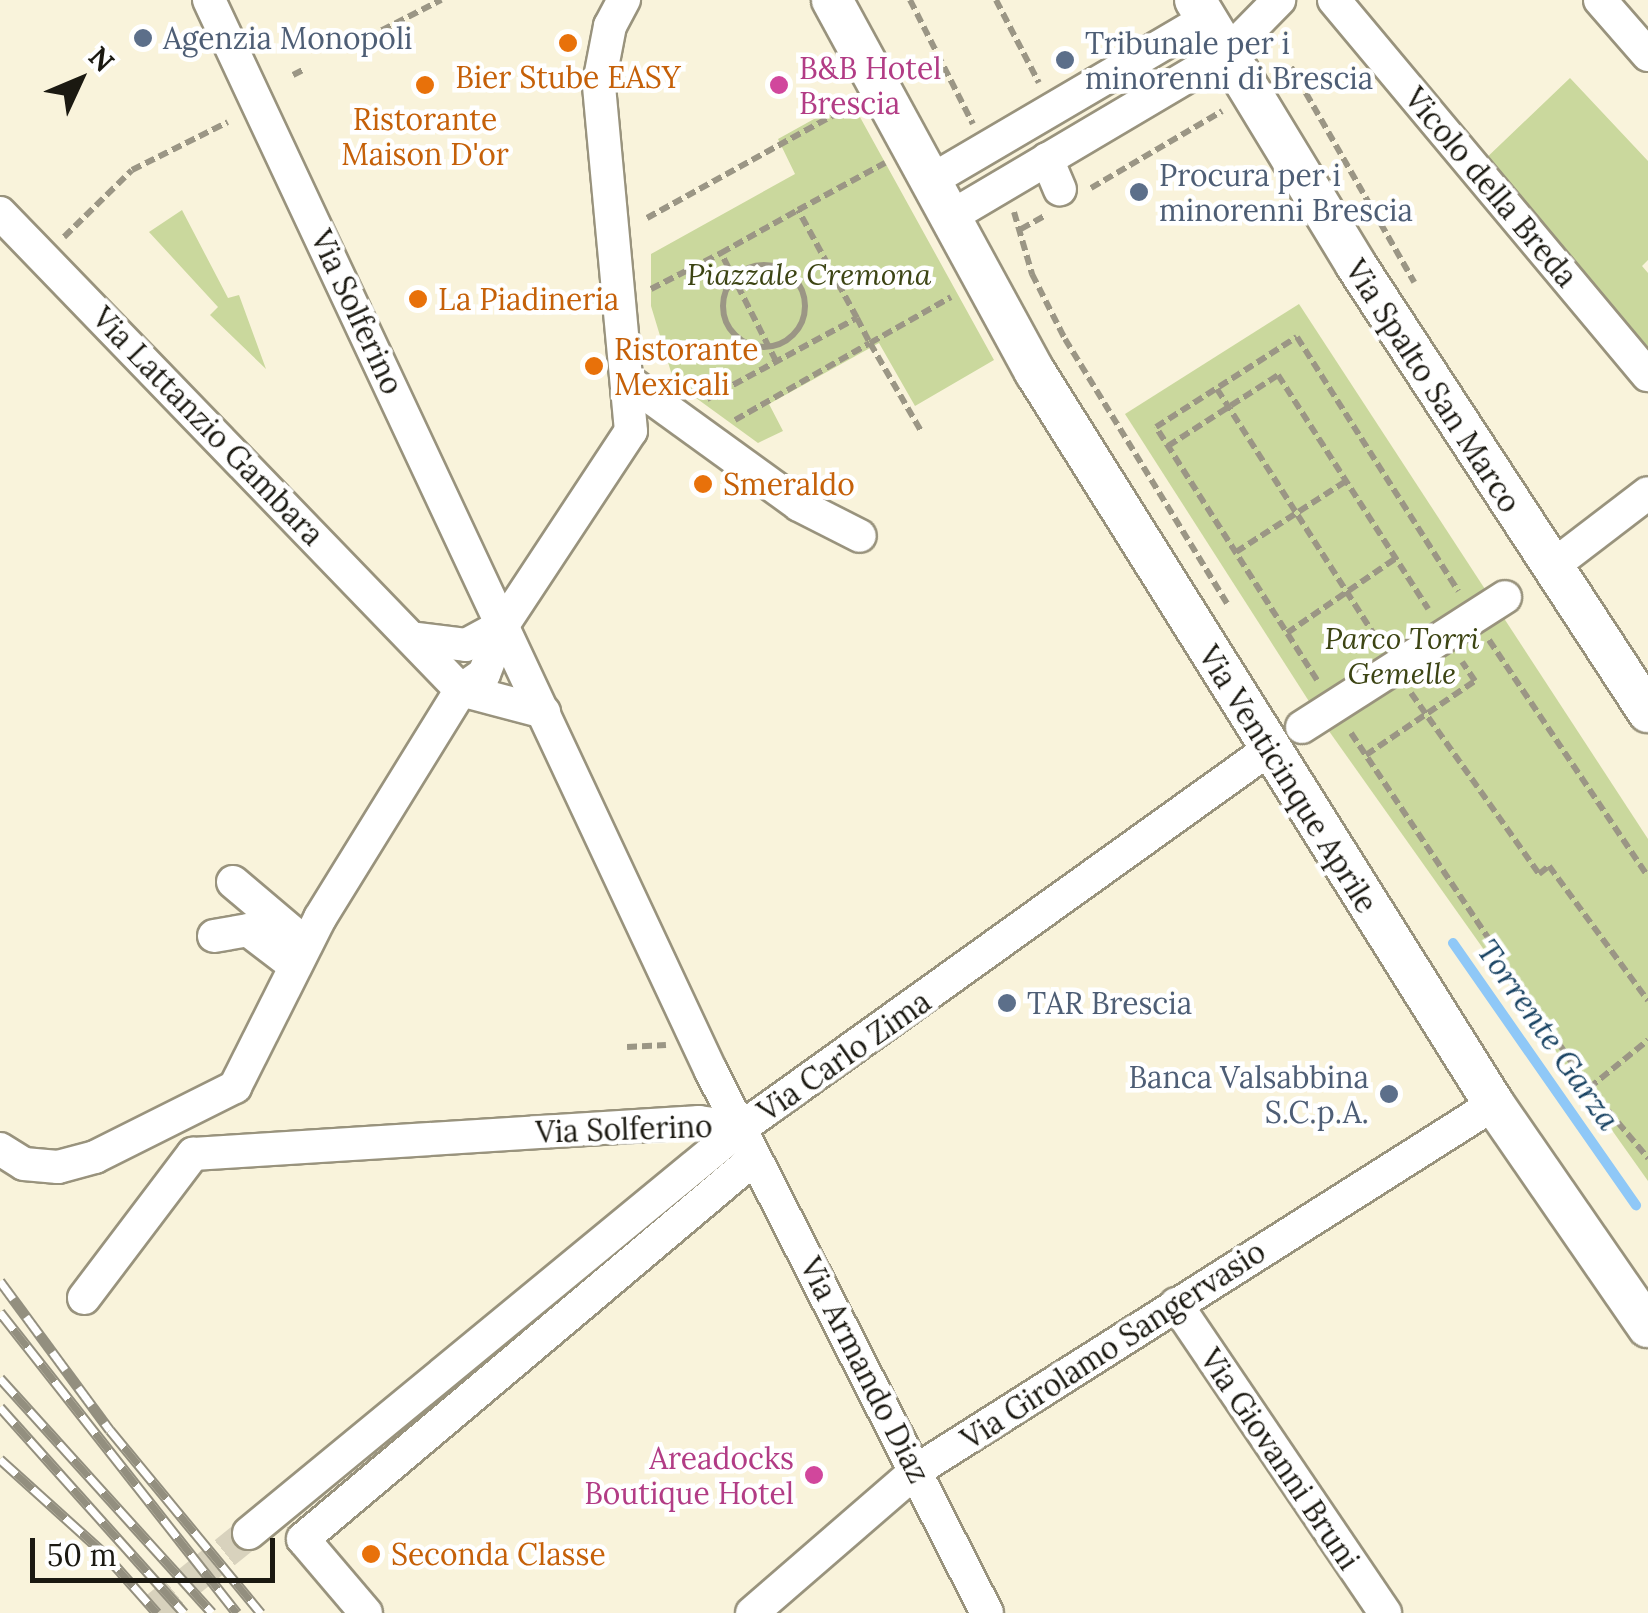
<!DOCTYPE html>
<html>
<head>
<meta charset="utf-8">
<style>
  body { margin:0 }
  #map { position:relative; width:1648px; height:1613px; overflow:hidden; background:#f9f3db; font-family:Lora,serif }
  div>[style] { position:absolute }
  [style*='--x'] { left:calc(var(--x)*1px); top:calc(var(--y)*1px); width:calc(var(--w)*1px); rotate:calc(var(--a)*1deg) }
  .green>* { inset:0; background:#cad89d }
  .stream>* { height:10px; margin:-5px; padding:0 5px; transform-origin:5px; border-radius:5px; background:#8fc8f7 }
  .minor-tunnel>* { height:32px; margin-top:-16px; transform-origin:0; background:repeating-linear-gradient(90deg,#d8d2bd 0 32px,transparent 0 48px) }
  .path>* { height:6px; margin-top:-3px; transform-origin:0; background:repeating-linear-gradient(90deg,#9b9685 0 10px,transparent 0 15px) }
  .path>.ring { margin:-3px; padding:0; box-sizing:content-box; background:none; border:6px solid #9b9685; border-radius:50% }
  .roads { filter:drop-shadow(2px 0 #99937d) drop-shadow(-2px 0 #99937d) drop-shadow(0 2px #99937d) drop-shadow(0 -2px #99937d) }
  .minor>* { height:32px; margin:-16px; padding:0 16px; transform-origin:16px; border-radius:16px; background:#fff }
  .major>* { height:40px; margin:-20px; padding:0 20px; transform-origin:20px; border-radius:20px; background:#fff }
  .rail>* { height:11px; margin-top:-5.5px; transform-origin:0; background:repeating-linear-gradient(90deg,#fff 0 22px,#938f7f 0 44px); box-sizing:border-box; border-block:2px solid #938f7f }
  .dots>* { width:28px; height:28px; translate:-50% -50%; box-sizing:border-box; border:5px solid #fff; border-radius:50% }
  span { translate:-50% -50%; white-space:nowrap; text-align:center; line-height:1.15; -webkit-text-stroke:9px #fff; paint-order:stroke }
  .service-label { font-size:30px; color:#4e5e75 }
  .left { translate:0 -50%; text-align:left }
  .right { translate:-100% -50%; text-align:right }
  .hotel-label { font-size:30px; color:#b23c85 }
  .food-label { font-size:30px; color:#c56008 }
  .street-label { font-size:30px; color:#1b1911 }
  .park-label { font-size:30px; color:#3c4413; font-style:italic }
  .water-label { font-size:32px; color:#1a4464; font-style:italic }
  .north { position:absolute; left:30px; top:30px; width:100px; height:100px; -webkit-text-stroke:8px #fff; paint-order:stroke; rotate:46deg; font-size:28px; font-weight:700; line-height:40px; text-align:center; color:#1b1911 }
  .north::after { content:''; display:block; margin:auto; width:35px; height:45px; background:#1b1911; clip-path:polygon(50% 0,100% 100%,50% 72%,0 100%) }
  .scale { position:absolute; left:30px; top:1538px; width:245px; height:45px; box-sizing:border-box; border:5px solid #1b1911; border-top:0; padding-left:12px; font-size:30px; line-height:35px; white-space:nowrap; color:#1b1911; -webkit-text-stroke:8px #fff; paint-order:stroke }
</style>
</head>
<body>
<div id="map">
  <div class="green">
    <div style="clip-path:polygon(1570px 78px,1648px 161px,1648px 260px,1642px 266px,1648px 273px,1648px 352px,1480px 164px)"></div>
    <div style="clip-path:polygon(850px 99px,994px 360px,915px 406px,879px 343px,769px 404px,783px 431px,758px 443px,674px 382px,651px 306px,651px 254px,795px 174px,778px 139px)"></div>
    <div style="clip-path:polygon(182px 210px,228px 298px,239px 295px,266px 369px,210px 315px,218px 307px,149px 232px)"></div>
    <div style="clip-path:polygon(1299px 304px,1648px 839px,1648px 1181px,1319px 717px,1125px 414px)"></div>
  </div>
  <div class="stream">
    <div style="--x:1453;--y:943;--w:320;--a:55.1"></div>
  </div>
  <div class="minor-tunnel">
    <div style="--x:150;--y:1613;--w:127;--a:-38.9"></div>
  </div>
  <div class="path">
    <div style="--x:910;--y:0;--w:139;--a:63.1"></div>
    <div style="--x:996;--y:0;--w:93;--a:62.6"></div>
    <div style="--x:355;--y:44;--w:97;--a:-27.1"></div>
    <div style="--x:1279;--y:74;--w:14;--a:-30"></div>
    <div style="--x:1291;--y:67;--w:248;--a:60.2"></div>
    <div style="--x:293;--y:75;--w:11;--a:-27"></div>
    <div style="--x:1091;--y:188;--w:152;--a:-30.4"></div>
    <div style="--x:1014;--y:212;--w:65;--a:73.8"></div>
    <div style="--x:1032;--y:274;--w:73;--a:63.1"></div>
    <div style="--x:1065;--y:339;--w:310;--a:58.5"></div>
    <div style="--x:647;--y:218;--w:227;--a:-28.9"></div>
    <div style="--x:1021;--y:229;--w:29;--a:-29"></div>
    <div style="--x:64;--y:237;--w:95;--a:-44.6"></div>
    <div style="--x:132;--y:170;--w:107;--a:-26.6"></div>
    <div class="ring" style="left:723px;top:265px;width:76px;height:76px"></div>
    <div style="--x:651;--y:289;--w:79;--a:-27.2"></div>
    <div style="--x:857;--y:318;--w:28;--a:63"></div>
    <div style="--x:870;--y:343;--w:93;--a:-29.6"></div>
    <div style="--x:776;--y:361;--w:121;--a:-117"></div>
    <div style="--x:721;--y:253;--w:88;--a:-29.2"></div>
    <div style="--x:1217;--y:389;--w:299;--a:57.4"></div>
    <div style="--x:707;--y:399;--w:170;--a:-28.4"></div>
    <div style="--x:857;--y:318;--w:123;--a:-118.6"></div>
    <div style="--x:798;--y:210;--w:99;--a:-28.4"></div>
    <div style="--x:735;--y:420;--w:155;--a:-29.7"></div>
    <div style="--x:870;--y:343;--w:102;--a:59.9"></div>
    <div style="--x:1168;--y:446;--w:131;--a:-32.8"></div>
    <div style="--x:1278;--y:375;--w:278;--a:57.3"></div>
    <div style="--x:1236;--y:552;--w:131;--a:-32.8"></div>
    <div style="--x:1287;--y:633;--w:132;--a:-34.5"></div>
    <div style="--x:1489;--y:640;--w:285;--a:56.1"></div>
    <div style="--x:1317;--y:680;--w:300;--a:-122.5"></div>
    <div style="--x:1156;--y:427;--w:167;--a:-32.6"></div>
    <div style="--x:1297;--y:337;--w:301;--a:57.6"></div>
    <div style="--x:1411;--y:693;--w:222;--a:54.7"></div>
    <div style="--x:1539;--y:874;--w:13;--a:-39"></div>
    <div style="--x:1549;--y:866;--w:167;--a:53.7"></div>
    <div style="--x:1351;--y:733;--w:427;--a:56.2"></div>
    <div style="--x:1589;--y:1088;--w:92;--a:49.9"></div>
    <div style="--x:1366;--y:755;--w:132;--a:-34.2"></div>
    <div style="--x:1475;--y:681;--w:23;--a:-124"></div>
    <div style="--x:627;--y:1047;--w:39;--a:-3"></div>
    <div style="--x:1589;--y:1088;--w:76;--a:-39.1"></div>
  </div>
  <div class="roads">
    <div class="minor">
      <div style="--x:209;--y:0;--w:1183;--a:64.89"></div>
      <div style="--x:711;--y:1071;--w:608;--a:63.01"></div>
      <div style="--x:1334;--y:0;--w:489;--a:50.1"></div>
      <div style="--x:1600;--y:0;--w:73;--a:48.9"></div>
      <div style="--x:1047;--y:159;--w:33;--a:67"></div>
      <div style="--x:930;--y:181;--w:320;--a:-30.4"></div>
      <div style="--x:0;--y:213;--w:663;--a:45.98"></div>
      <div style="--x:461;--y:690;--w:86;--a:14.8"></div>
      <div style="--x:950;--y:217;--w:321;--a:-30.6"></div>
      <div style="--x:1226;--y:54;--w:76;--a:-45.5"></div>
      <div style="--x:628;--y:381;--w:211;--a:35.9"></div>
      <div style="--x:799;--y:505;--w:68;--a:26.9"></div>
      <div style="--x:1550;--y:568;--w:123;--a:-37.4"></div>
      <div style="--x:417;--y:639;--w:49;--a:7"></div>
      <div style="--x:466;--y:645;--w:42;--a:-28.4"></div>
      <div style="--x:1302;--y:727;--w:241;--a:-32.6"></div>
      <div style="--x:233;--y:882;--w:94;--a:40.3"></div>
      <div style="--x:214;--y:936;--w:35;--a:-10"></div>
      <div style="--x:248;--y:930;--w:59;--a:37.5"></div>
      <div style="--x:0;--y:1149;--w:28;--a:32"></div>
      <div style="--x:24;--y:1164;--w:34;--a:5"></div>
      <div style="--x:58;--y:1167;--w:38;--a:-15"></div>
      <div style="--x:95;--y:1157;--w:157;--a:-26.6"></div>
      <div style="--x:235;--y:1087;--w:189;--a:-63.3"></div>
      <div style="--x:320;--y:918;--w:268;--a:-58.3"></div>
      <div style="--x:461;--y:690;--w:28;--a:-35"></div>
      <div style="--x:484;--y:674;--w:53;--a:-68.8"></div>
      <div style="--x:503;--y:625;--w:232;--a:-56.6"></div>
      <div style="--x:631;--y:431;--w:349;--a:-95.3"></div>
      <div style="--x:599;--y:83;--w:58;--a:-79.1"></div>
      <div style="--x:610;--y:26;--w:30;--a:-62"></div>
      <div style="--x:84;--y:1298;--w:181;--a:-52.9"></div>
      <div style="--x:193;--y:1154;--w:507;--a:-3.62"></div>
      <div style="--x:699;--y:1122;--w:42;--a:8.1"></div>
      <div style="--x:1176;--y:1304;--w:373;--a:55.9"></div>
      <div style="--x:249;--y:1533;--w:637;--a:-39.46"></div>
      <div style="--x:741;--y:1128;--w:649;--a:-35.65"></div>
      <div style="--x:366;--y:1613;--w:97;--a:-130.4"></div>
      <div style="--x:303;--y:1539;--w:591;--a:-40.13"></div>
      <div style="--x:752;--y:1613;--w:218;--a:-40.9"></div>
      <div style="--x:917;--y:1470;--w:683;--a:-32.39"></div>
    </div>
    <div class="major">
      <div style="--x:832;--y:0;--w:424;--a:61.4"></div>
      <div style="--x:1035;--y:372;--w:864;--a:57.91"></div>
      <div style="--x:1494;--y:1104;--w:271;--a:55.4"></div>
      <div style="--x:1195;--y:0;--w:310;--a:58.7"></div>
      <div style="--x:1356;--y:265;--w:534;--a:56.85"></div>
    </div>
  </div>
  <div class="rail">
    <div style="--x:0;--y:1281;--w:185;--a:53.6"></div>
    <div style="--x:110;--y:1430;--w:237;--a:50.5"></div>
    <div style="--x:0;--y:1312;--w:383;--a:51.8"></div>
    <div style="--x:0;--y:1378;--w:316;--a:47.9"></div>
    <div style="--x:0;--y:1407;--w:276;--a:48.2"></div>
    <div style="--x:0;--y:1459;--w:140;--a:42.1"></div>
    <div style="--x:104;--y:1553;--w:80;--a:48.5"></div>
  </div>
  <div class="dots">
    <div style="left:143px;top:38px;background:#5c6f8a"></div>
    <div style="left:568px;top:43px;background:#e8710a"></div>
    <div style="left:1065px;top:60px;background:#5c6f8a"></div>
    <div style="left:425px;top:85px;background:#e8710a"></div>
    <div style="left:779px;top:85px;background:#d1479c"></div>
    <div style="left:1139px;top:192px;background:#5c6f8a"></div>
    <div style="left:418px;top:299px;background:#e8710a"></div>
    <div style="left:594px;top:366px;background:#e8710a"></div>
    <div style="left:703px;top:484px;background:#e8710a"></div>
    <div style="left:1007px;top:1003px;background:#5c6f8a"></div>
    <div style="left:1389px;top:1094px;background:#5c6f8a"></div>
    <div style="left:814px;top:1475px;background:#d1479c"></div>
    <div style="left:371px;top:1554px;background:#e8710a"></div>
  </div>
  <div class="service-label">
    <span class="left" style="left:163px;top:38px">Agenzia Monopoli</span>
    <span class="left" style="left:1085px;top:60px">Tribunale per i<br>minorenni di Brescia</span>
    <span class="left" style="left:1159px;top:192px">Procura per i<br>minorenni Brescia</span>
    <span class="left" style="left:1027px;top:1003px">TAR Brescia</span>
    <span class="right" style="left:1369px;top:1094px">Banca Valsabbina<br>S.C.p.A.</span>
  </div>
  <div class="hotel-label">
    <span class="left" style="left:799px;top:85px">B&amp;B Hotel<br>Brescia</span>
    <span class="right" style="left:794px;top:1475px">Areadocks<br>Boutique Hotel</span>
  </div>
  <div class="food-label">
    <span style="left:568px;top:77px">Bier Stube EASY</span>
    <span style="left:425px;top:136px">Ristorante<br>Maison D'or</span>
    <span class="left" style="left:438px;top:299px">La Piadineria</span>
    <span class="left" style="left:614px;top:366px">Ristorante<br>Mexicali</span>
    <span class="left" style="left:723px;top:484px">Smeraldo</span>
    <span class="left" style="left:391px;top:1554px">Seconda Classe</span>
  </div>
  <div class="street-label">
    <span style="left:1491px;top:187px;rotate:50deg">Vicolo della Breda</span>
    <span style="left:357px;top:312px;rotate:65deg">Via Solferino</span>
    <span style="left:1433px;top:386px;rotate:57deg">Via Spalto San Marco</span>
    <span style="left:208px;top:426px;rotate:46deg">Via Lattanzio Gambara</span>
    <span style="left:1288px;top:779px;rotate:58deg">Via Venticinque Aprile</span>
    <span style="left:844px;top:1056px;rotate:-35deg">Via Carlo Zima</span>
    <span style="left:624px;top:1129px;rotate:-2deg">Via Solferino</span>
    <span style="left:1113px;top:1345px;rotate:-33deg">Via Girolamo Sangervasio</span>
    <span style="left:865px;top:1370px;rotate:63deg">Via Armando Diaz</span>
    <span style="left:1280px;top:1459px;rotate:56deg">Via Giovanni Bruni</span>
  </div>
  <div class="park-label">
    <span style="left:809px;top:274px">Piazzale Cremona</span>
    <span style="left:1402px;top:655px">Parco Torri<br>Gemelle</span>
  </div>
  <div class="water-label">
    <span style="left:1548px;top:1035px;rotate:55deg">Torrente Garza</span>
  </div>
  <div class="north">N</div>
  <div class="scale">50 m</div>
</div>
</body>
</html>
